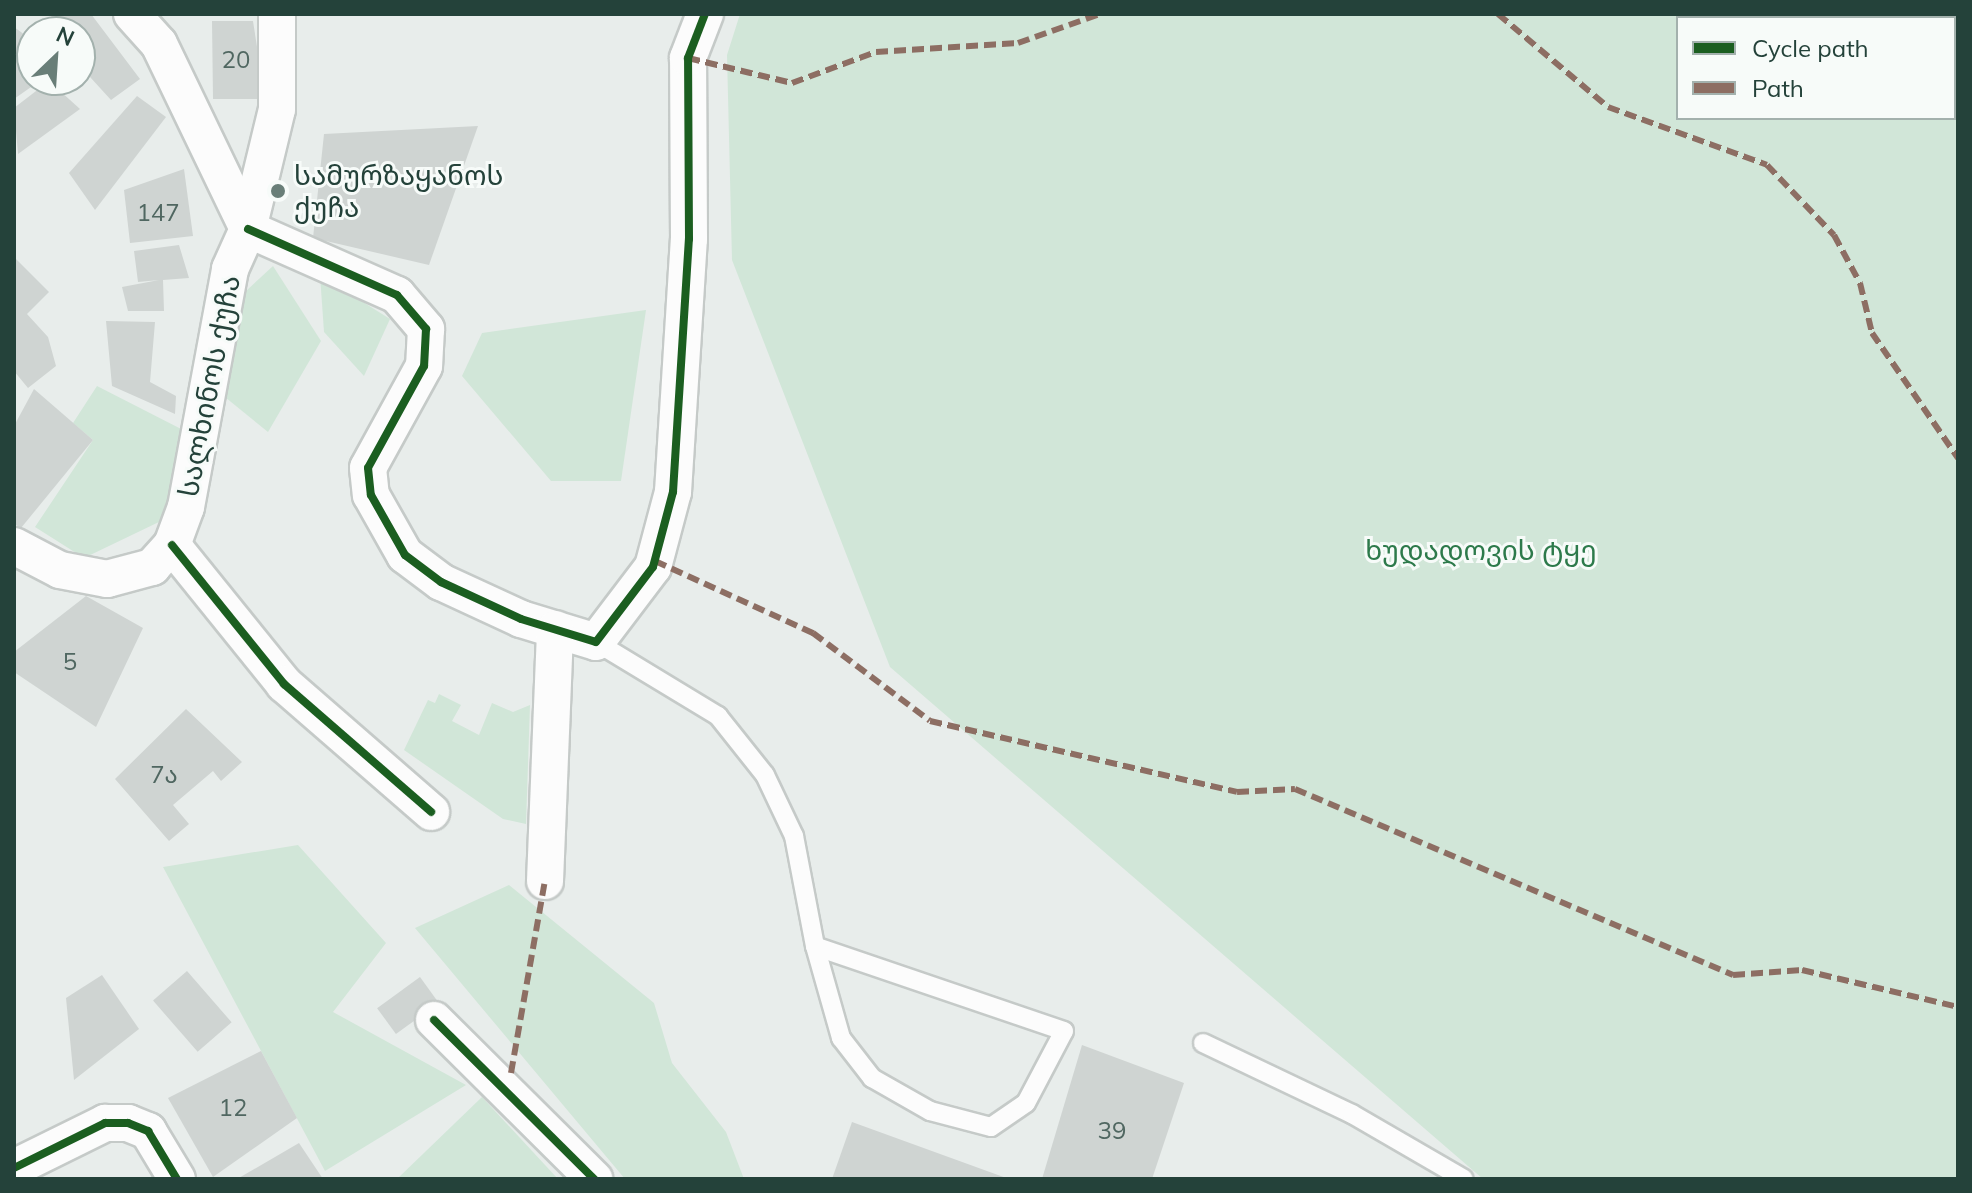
<!DOCTYPE html>
<html>
<head>
<meta charset="utf-8">
<style>
  body { margin:0 }
  #map { position:relative; width:1972px; height:1193px; overflow:hidden; background:#e8edeb; font-family:Mulish,"Noto Sans Georgian",sans-serif }
  div>[style] { position:absolute }
  [style*='--x'] { left:calc(var(--x)*1px); top:calc(var(--y)*1px); width:calc(var(--w)*1px); rotate:calc(var(--a)*1deg) }
  .green>* { inset:0; background:#d1e6d8 }
  .building>* { inset:0; background:#cfd4d2; transform-origin:0 0 }
  .roads { filter:drop-shadow(2px 0 #c5cac8) drop-shadow(-2px 0 #c5cac8) drop-shadow(0 2px #c5cac8) drop-shadow(0 -2px #c5cac8) }
  .service>* { height:18px; margin:-9px; padding:0 9px; transform-origin:9px; border-radius:9px; background:#fcfcfc }
  .minor>* { height:36px; margin:-18px; padding:0 18px; transform-origin:18px; border-radius:18px; background:#fcfcfc }
  .quiet>* { height:6px; margin-top:-3px; transform-origin:0; background:repeating-linear-gradient(90deg,#8d6e63 0 12px,transparent 0 18px) }
  .cycleway>* { height:8px; margin:-4px; padding:0 4px; transform-origin:4px; border-radius:4px; background:#1b5e20 }
  .dots>* { width:22px; height:22px; translate:-50% -50%; box-sizing:border-box; border:4px solid #f7fbf9; border-radius:50% }
  span { translate:-50% -50%; white-space:nowrap; text-align:center; line-height:1.15; -webkit-text-stroke:6px #f7fbf9; paint-order:stroke }
  .number-label { font-size:24px; color:#506761 }
  .number-label span { -webkit-text-stroke-width:0 }
  .poi-label { font-size:28px; color:#24423a }
  .left { translate:0 -50%; text-align:left }
  .street-label { font-size:28px; color:#24423a }
  .park-label { font-size:28px; color:#2d7a4b }
  .frame { position:absolute; inset:0; border:16px solid #24423a; pointer-events:none }
  .legend { position:absolute; left:1676px; top:16px; width:280px; height:104px; box-sizing:border-box; background:#f7fbf9; border:2px solid #a3b1ad; margin:0; padding:10px 14px; list-style:none; font-size:24px; color:#24423a }
  .legend li { display:flex; align-items:center; gap:16px; height:40px }
  .legend b { width:40px; border:2px solid #a3b1ad }
  .north { position:absolute; left:16px; top:16px; width:80px; height:80px; box-sizing:border-box; background:#f7fbf9; border:2px solid #a3b1ad; border-radius:50%; rotate:25deg; font-size:22px; font-weight:700; line-height:32px; text-align:center; color:#24423a }
  .north::after { content:''; display:block; margin:auto; width:28px; height:36px; background:#697e78; clip-path:polygon(50% 0,100% 100%,50% 72%,0 100%) }
</style>
</head>
<body>
<div id="map">
  <div class="green">
    <div style="clip-path:polygon(evenodd,740px 14px,1958px 14px,1958px 1179px,1483px 1179px,890px 667px,732px 260px,727px 55px,740px 14px,1678px 18px,1954px 18px,1954px 118px,1678px 118px,1678px 18px)"></div>
    <div style="clip-path:polygon(273px 266px,321px 341px,268px 432px,220px 393px,232px 304px)"></div>
    <div style="clip-path:polygon(320px 275px,390px 319px,364px 376px,324px 332px)"></div>
    <div style="clip-path:polygon(646px 310px,621px 481px,551px 481px,462px 376px,482px 333px)"></div>
    <div style="clip-path:polygon(97px 386px,187px 432px,161px 521px,84px 558px,35px 527px,93px 440px,73px 423px)"></div>
    <div style="clip-path:polygon(439px 694px,461px 705px,452px 721px,479px 735px,492px 703px,513px 712px,530px 705px,526px 824px,503px 819px,404px 750px,428px 700px,435px 703px)"></div>
    <div style="clip-path:polygon(298px 845px,386px 943px,333px 1012px,466px 1085px,325px 1171px,163px 867px)"></div>
    <div style="clip-path:polygon(509px 885px,654px 1003px,672px 1063px,726px 1132px,744px 1179px,625px 1179px,415px 928px)"></div>
    <div style="clip-path:polygon(482px 1097px,558px 1179px,397px 1179px)"></div>
  </div>
  <div class="building">
    <div style="clip-path:polygon(54px 14px,91px 14px,140px 79px,111px 100px,80px 66px,80px 32px,50px 32px,43px 24px)"></div>
    <div style="clip-path:polygon(212px 21px,253px 21px,265px 99px,213px 99px)"></div>
    <div style="clip-path:polygon(14px 27px,32px 40px,32px 80px,41px 80px,14px 99px)"></div>
    <div style="clip-path:polygon(49px 81px,80px 109px,18px 154px,14px 108px)"></div>
    <div style="clip-path:polygon(137px 96px,166px 117px,95px 210px,69px 173px)"></div>
    <div style="clip-path:polygon(478px 126px,429px 265px,313px 238px,324px 134px)"></div>
    <div style="clip-path:polygon(184px 169px,193px 236px,130px 243px,124px 190px)"></div>
    <div style="clip-path:polygon(179px 245px,189px 278px,163px 280px,164px 311px,128px 311px,122px 287px,159px 280px,138px 282px,134px 251px)"></div>
    <div style="clip-path:polygon(14px 257px,49px 292px,27px 314px,48px 337px,56px 366px,28px 388px,14px 371px)"></div>
    <div style="clip-path:polygon(106px 321px,155px 322px,150px 382px,176px 396px,175px 414px,112px 386px)"></div>
    <div style="clip-path:polygon(34px 389px,93px 440px,21px 528px,14px 524px,14px 426px)"></div>
    <div style="clip-path:polygon(86px 596px,143px 628px,96px 727px,14px 672px,14px 652px)"></div>
    <div style="clip-path:polygon(186px 709px,242px 762px,221px 781px,213px 771px,173px 805px,189px 824px,169px 841px,115px 779px)"></div>
    <div style="left:187px;top:971px;width:68px;height:45px;rotate:49deg"></div>
    <div style="clip-path:polygon(102px 975px,139px 1029px,74px 1080px,66px 998px)"></div>
    <div style="left:420px;top:977px;width:32px;height:53px;rotate:54deg"></div>
    <div style="clip-path:polygon(1082px 1045px,1184px 1083px,1152px 1179px,1042px 1179px)"></div>
    <div style="clip-path:polygon(261px 1051px,297px 1118px,213px 1177px,168px 1098px)"></div>
    <div style="clip-path:polygon(852px 1122px,1009px 1179px,832px 1179px)"></div>
    <div style="clip-path:polygon(299px 1143px,323px 1179px,237px 1179px)"></div>
  </div>
  <div class="roads">
    <div class="service">
      <div style="--x:596;--y:642;--w:143;--a:31.2"></div>
      <div style="--x:718;--y:716;--w:75;--a:51.5"></div>
      <div style="--x:765;--y:775;--w:68;--a:64.6"></div>
      <div style="--x:794;--y:836;--w:112;--a:79.2"></div>
      <div style="--x:815;--y:946;--w:96;--a:74.2"></div>
      <div style="--x:841;--y:1038;--w:51;--a:52.2"></div>
      <div style="--x:872;--y:1078;--w:67;--a:29.6"></div>
      <div style="--x:930;--y:1111;--w:63;--a:14.7"></div>
      <div style="--x:991;--y:1127;--w:42;--a:-34.4"></div>
      <div style="--x:1026;--y:1103;--w:81;--a:-62.2"></div>
      <div style="--x:1064;--y:1031;--w:263;--a:-161.2"></div>
      <div style="--x:1203;--y:1043;--w:165;--a:25.5"></div>
      <div style="--x:1352;--y:1114;--w:129;--a:30.1"></div>
    </div>
    <div class="minor">
      <div style="--x:132;--y:14;--w:40;--a:48"></div>
      <div style="--x:159;--y:44;--w:205;--a:64.3"></div>
      <div style="--x:248;--y:229;--w:163;--a:23.9"></div>
      <div style="--x:397;--y:295;--w:45;--a:49.5"></div>
      <div style="--x:426;--y:329;--w:37;--a:93"></div>
      <div style="--x:424;--y:366;--w:116;--a:118.8"></div>
      <div style="--x:368;--y:468;--w:27;--a:84"></div>
      <div style="--x:371;--y:495;--w:69;--a:60.5"></div>
      <div style="--x:405;--y:555;--w:45;--a:36.9"></div>
      <div style="--x:441;--y:582;--w:88;--a:24.8"></div>
      <div style="--x:521;--y:619;--w:78;--a:17"></div>
      <div style="--x:596;--y:642;--w:94;--a:-52.8"></div>
      <div style="--x:653;--y:567;--w:78;--a:-75.1"></div>
      <div style="--x:673;--y:492;--w:254;--a:-86.4"></div>
      <div style="--x:689;--y:239;--w:181;--a:-90.3"></div>
      <div style="--x:688;--y:58;--w:47;--a:-68.9"></div>
      <div style="--x:172;--y:545;--w:179;--a:51.1"></div>
      <div style="--x:284;--y:684;--w:195;--a:41"></div>
      <div style="--x:14;--y:546;--w:52;--a:27.6"></div>
      <div style="--x:60;--y:570;--w:48;--a:10.8"></div>
      <div style="--x:107;--y:579;--w:47;--a:-14.9"></div>
      <div style="--x:152;--y:567;--w:30;--a:-48"></div>
      <div style="--x:172;--y:545;--w:40;--a:-69.8"></div>
      <div style="--x:186;--y:507;--w:242;--a:-79.5"></div>
      <div style="--x:230;--y:269;--w:44;--a:-65.8"></div>
      <div style="--x:248;--y:229;--w:123;--a:-76.4"></div>
      <div style="--x:277;--y:109;--w:95;--a:-90"></div>
      <div style="--x:545;--y:881;--w:252;--a:-87.7"></div>
      <div style="--x:434;--y:1020;--w:226;--a:44.8"></div>
      <div style="--x:14;--y:1168;--w:102;--a:-26.3"></div>
      <div style="--x:105;--y:1123;--w:23;--a:0"></div>
      <div style="--x:128;--y:1123;--w:22;--a:22"></div>
      <div style="--x:148;--y:1131;--w:56;--a:58.9"></div>
    </div>
  </div>
  <div class="quiet">
    <div style="--x:1498;--y:14;--w:144;--a:40.2"></div>
    <div style="--x:1608;--y:107;--w:169;--a:20"></div>
    <div style="--x:1767;--y:165;--w:97;--a:46.3"></div>
    <div style="--x:1834;--y:235;--w:55;--a:61.6"></div>
    <div style="--x:1860;--y:283;--w:51;--a:76.5"></div>
    <div style="--x:1872;--y:333;--w:152;--a:55.5"></div>
    <div style="--x:688;--y:58;--w:107;--a:13.5"></div>
    <div style="--x:792;--y:83;--w:90;--a:-20.3"></div>
    <div style="--x:876;--y:52;--w:142;--a:-3.6"></div>
    <div style="--x:1018;--y:43;--w:87;--a:-19.5"></div>
    <div style="--x:655;--y:561;--w:174;--a:24.5"></div>
    <div style="--x:813;--y:633;--w:146;--a:36.9"></div>
    <div style="--x:930;--y:721;--w:315;--a:13"></div>
    <div style="--x:1237;--y:792;--w:58;--a:-3"></div>
    <div style="--x:1295;--y:789;--w:476;--a:23"></div>
    <div style="--x:1733;--y:975;--w:69;--a:-4.1"></div>
    <div style="--x:1802;--y:970;--w:160;--a:13.3"></div>
    <div style="--x:511;--y:1073;--w:195;--a:-80"></div>
  </div>
  <div class="cycleway">
    <div style="--x:248;--y:229;--w:163;--a:23.9"></div>
    <div style="--x:397;--y:295;--w:45;--a:49.5"></div>
    <div style="--x:426;--y:329;--w:37;--a:93"></div>
    <div style="--x:424;--y:366;--w:116;--a:118.8"></div>
    <div style="--x:368;--y:468;--w:27;--a:84"></div>
    <div style="--x:371;--y:495;--w:69;--a:60.5"></div>
    <div style="--x:405;--y:555;--w:45;--a:36.9"></div>
    <div style="--x:441;--y:582;--w:88;--a:24.8"></div>
    <div style="--x:521;--y:619;--w:78;--a:17"></div>
    <div style="--x:596;--y:642;--w:94;--a:-52.8"></div>
    <div style="--x:653;--y:567;--w:78;--a:-75.1"></div>
    <div style="--x:673;--y:492;--w:254;--a:-86.4"></div>
    <div style="--x:689;--y:239;--w:181;--a:-90.3"></div>
    <div style="--x:688;--y:58;--w:47;--a:-68.9"></div>
    <div style="--x:172;--y:545;--w:179;--a:51.1"></div>
    <div style="--x:284;--y:684;--w:195;--a:41"></div>
    <div style="--x:434;--y:1020;--w:226;--a:44.8"></div>
    <div style="--x:14;--y:1168;--w:102;--a:-26.3"></div>
    <div style="--x:105;--y:1123;--w:23;--a:0"></div>
    <div style="--x:128;--y:1123;--w:22;--a:22"></div>
    <div style="--x:148;--y:1131;--w:56;--a:58.9"></div>
  </div>
  <div class="dots">
    <div style="left:278px;top:191px;background:#697e78"></div>
  </div>
  <div class="number-label">
    <span style="left:236px;top:60px">20</span>
    <span style="left:158px;top:213px">147</span>
    <span style="left:70px;top:662px">5</span>
    <span style="left:164px;top:775px">7ა</span>
    <span style="left:233px;top:1108px">12</span>
    <span style="left:1112px;top:1131px">39</span>
  </div>
  <div class="poi-label">
    <span class="left" style="left:294px;top:191px">სამურზაყანოს<br>ქუჩა</span>
  </div>
  <div class="street-label">
    <span style="left:209px;top:386px;rotate:-79deg">სალხინოს ქუჩა</span>
  </div>
  <div class="park-label">
    <span style="left:1481px;top:550px">ხუდადოვის ტყე</span>
  </div>
  <div class="frame"></div>
  <ul class="legend">
  <li><b style="height:10px;background:#1b5e20"></b>Cycle path</li>
  <li><b style="height:10px;background:#8d6e63"></b>Path</li>
  </ul>
  <div class="north">N</div>
</div>
</body>
</html>
